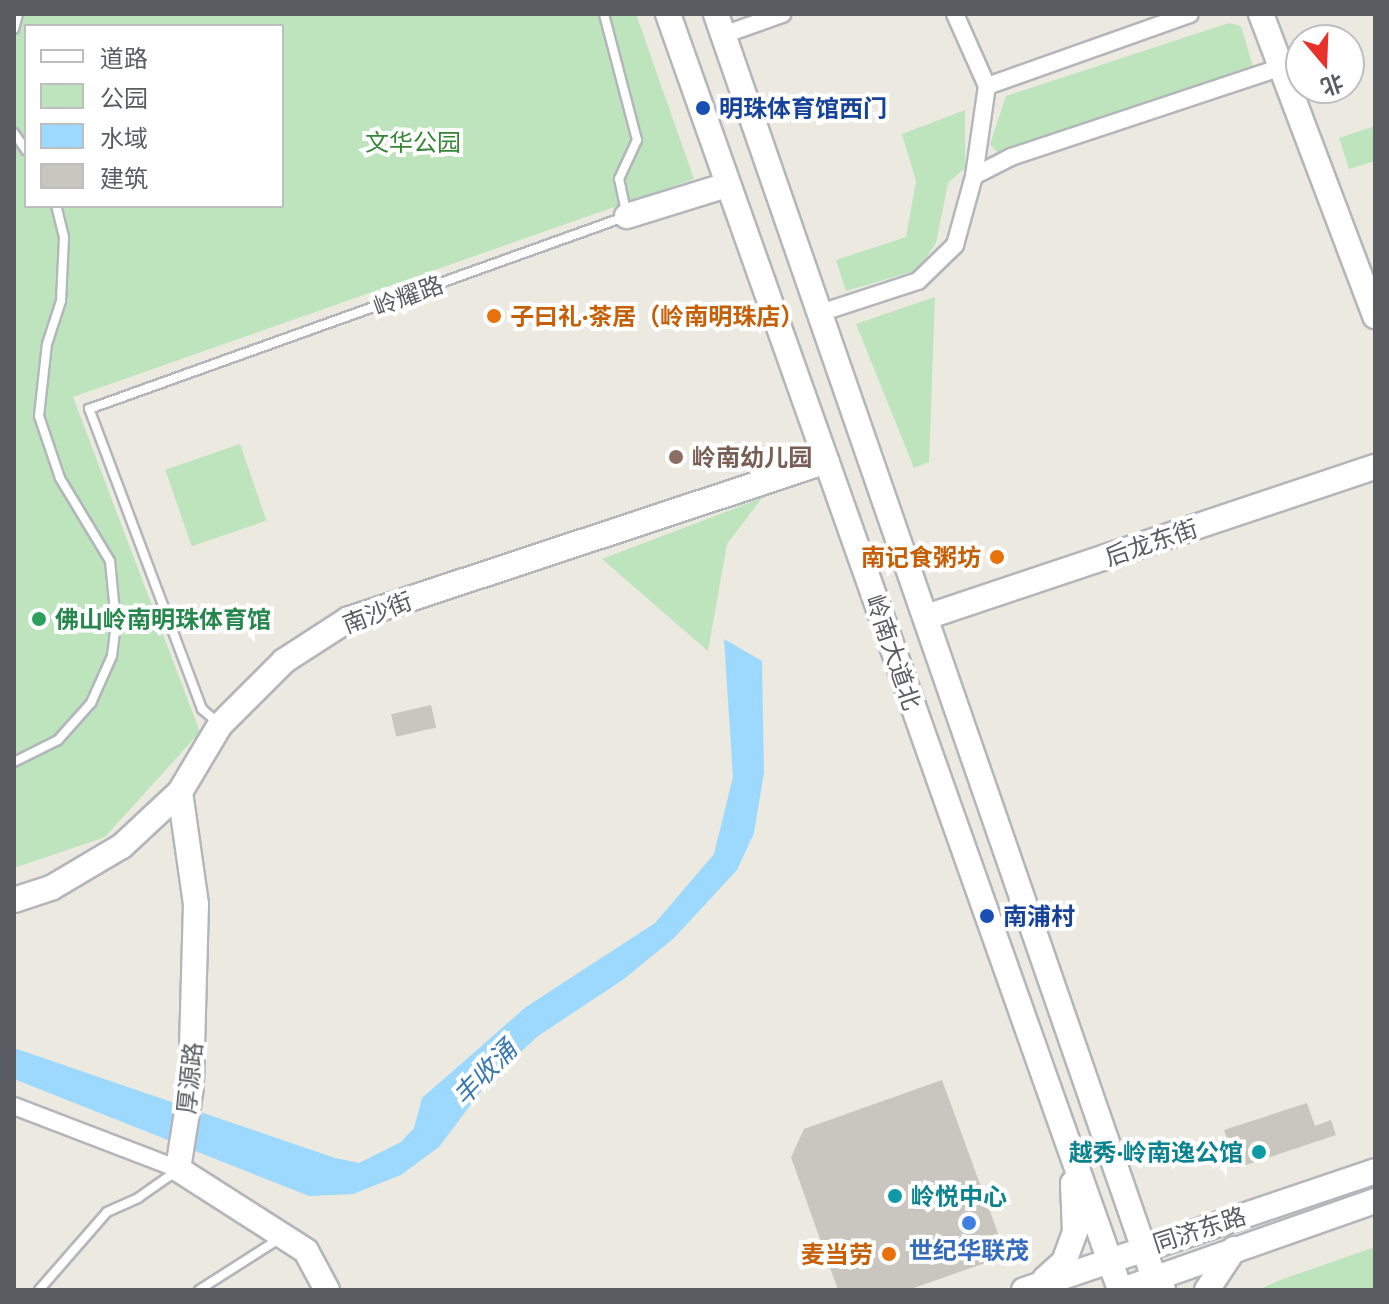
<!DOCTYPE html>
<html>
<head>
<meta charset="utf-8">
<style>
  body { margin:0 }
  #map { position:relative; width:1389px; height:1304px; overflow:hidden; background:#ece9e0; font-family:Commissioner,"Noto Sans SC",sans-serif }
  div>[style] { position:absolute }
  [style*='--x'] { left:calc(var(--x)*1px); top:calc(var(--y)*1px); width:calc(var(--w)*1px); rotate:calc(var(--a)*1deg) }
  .green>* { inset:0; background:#bde4bc; transform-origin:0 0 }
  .water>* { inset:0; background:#9dd8ff }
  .building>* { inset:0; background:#c9c5bf; transform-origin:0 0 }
  .roads { filter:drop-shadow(2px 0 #b3b6bb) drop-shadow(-2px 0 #b3b6bb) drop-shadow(0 2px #b3b6bb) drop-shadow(0 -2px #b3b6bb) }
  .lane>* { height:8px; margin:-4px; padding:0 4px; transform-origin:4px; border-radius:4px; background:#fff }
  .street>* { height:16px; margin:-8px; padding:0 8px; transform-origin:8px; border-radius:8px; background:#fff }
  .secondary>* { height:24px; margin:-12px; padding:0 12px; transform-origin:12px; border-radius:12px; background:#fff }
  .dots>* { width:22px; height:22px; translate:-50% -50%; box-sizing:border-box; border:4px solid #fff; border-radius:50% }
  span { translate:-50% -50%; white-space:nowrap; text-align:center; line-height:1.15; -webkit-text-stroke:8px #fff; paint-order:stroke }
  .transit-label { font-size:24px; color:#164399; font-weight:700 }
  .left { translate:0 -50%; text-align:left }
  .park-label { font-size:24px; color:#358435 }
  .street-label { font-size:24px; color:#595d61 }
  .food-label { font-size:24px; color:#c56008; font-weight:700 }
  .right { translate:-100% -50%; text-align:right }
  .education-label { font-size:24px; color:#785e54; font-weight:700 }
  .leisure-label { font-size:24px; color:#27864d; font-weight:700 }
  .culture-label { font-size:24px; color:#0d838f; font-weight:700 }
  .shop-label { font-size:24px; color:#366cbe; font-weight:700 }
  .water-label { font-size:26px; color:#3b78af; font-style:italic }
  .frame { position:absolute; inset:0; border:16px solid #595d61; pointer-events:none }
  .legend { position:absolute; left:24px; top:24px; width:260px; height:184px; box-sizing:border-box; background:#fff; border:2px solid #bdbec0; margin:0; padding:10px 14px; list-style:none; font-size:24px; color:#595d61 }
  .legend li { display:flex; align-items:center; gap:16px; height:40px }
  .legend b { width:40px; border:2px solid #bdbec0 }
  .north { position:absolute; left:1285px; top:24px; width:80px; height:80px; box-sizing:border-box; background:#fff; border:2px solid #bdbec0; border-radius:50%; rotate:161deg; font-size:22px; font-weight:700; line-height:32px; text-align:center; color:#595d61 }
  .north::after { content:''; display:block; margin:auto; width:28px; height:36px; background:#e8312a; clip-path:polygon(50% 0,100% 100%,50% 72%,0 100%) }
</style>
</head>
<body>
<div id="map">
  <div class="green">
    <div style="clip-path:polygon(evenodd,14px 14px,636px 14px,694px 179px,73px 397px,200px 732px,105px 837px,14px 868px,14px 14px,26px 26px,282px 26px,282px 206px,26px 206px,26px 26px)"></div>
    <div style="clip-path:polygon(1229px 23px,1241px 26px,1253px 67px,998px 153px,990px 144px,1006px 96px)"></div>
    <div style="clip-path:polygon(965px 110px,965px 168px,948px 183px,936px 243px,918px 270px,846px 291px,836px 260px,906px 237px,916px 181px,902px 134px)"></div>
    <div style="clip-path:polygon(1375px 126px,1375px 161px,1349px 169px,1339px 138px)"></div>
    <div style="clip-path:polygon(935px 297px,929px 462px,914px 468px,856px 324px)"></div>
    <div style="left:240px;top:444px;width:81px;height:79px;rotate:71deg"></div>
    <div style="clip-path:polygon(762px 498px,727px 544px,708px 651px,602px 559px)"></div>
    <div style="clip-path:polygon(1375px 1247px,1375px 1290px,1258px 1290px,1283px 1279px)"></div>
  </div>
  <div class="water">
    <div style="clip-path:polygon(724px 639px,762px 661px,764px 773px,754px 833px,737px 870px,674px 938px,624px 979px,538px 1036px,487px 1083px,439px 1147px,401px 1175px,353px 1194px,309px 1196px,14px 1079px,14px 1048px,335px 1158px,359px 1163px,401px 1142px,414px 1128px,422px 1098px,526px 1007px,655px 923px,714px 854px,733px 777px)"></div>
  </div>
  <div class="building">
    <div style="left:431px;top:705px;width:23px;height:41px;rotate:77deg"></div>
    <div style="clip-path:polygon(942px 1080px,999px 1236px,991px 1261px,908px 1290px,838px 1290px,791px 1157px,804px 1129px)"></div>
    <div style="clip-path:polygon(1307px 1103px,1315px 1126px,1331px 1120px,1336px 1135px,1237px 1168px,1224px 1130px)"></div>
  </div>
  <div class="roads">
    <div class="lane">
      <div style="--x:14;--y:29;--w:16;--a:-75"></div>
      <div style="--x:14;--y:133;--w:21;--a:55"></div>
      <div style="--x:217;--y:722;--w:20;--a:-139"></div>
      <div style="--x:202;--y:709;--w:321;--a:-110.6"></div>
      <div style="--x:89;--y:409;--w:572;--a:-19.73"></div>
      <div style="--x:627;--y:216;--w:38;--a:-102"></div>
      <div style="--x:619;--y:179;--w:43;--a:-65.2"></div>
      <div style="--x:637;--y:140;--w:130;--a:-104.7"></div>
      <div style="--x:14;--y:762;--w:49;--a:-26.6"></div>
      <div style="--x:58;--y:740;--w:50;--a:-48.3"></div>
      <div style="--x:91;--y:703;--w:51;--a:-65.9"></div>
      <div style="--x:112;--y:656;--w:33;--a:-83"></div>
      <div style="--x:116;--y:623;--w:62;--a:-95.5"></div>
      <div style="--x:110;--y:561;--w:97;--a:-121.1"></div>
      <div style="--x:60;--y:478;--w:65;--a:-108.7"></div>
      <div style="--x:39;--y:416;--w:72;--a:-83.7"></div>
      <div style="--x:47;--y:344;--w:45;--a:-72"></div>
      <div style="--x:61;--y:301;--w:64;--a:-87.3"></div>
      <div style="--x:64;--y:237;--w:32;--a:-104"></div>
      <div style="--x:39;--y:1290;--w:103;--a:-48.9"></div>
      <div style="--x:107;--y:1212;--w:34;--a:-24"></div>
      <div style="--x:138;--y:1198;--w:45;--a:-35.1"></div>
      <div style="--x:199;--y:1290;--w:95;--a:-32.5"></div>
    </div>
    <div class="street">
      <div style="--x:723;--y:35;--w:63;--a:-19.6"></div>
      <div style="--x:987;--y:86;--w:215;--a:-19.5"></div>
      <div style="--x:974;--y:176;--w:42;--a:-27.2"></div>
      <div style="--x:1011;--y:157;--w:285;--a:-18.4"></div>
      <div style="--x:820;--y:313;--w:103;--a:-18.1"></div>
      <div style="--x:918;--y:281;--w:52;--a:-44.2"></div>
      <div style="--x:955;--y:245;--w:72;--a:-74.6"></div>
      <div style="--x:974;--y:176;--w:91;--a:-81.8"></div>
      <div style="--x:987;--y:86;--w:79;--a:-114"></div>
      <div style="--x:14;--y:1106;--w:176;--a:21"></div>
    </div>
    <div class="secondary">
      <div style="--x:668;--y:14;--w:1354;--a:70.49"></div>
      <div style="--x:716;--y:14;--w:1338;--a:70.89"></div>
      <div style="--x:1154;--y:1278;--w:15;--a:53"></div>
      <div style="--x:1261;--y:14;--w:323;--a:69.3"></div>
      <div style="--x:627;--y:216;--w:105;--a:-17.2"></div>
      <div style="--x:926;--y:617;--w:473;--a:-18.5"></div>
      <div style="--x:180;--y:792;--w:113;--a:81.9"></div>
      <div style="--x:196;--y:904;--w:183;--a:91.6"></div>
      <div style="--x:191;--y:1087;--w:83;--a:99"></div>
      <div style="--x:178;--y:1169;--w:152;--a:32.6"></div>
      <div style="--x:306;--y:1251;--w:44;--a:61.7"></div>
      <div style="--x:14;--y:900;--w:39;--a:-18"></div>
      <div style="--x:51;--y:888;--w:82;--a:-30.6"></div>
      <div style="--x:122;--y:846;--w:79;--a:-43"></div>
      <div style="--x:180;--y:792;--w:78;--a:-59.2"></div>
      <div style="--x:220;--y:725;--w:91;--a:-45"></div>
      <div style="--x:284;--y:661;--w:77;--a:-32.9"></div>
      <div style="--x:349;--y:619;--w:503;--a:-18.29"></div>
      <div style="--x:1045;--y:1279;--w:25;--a:-42"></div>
      <div style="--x:1064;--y:1262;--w:33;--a:-70"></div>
      <div style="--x:1075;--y:1231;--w:48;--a:-92.4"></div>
      <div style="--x:1024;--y:1290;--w:371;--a:-18.7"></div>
      <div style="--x:1122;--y:1290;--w:268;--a:-19.4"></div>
      <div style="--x:1207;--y:1290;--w:49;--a:-56.6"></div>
    </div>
  </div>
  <div class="dots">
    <div style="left:703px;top:108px;background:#1a4fb4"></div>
    <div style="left:494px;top:316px;background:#e8710a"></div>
    <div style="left:676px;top:457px;background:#8d6e63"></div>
    <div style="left:997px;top:557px;background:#e8710a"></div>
    <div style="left:39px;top:619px;background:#2e9e5b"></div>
    <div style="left:987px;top:916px;background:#1a4fb4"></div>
    <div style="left:1259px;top:1152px;background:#0f9aa8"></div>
    <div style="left:895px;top:1196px;background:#0f9aa8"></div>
    <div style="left:969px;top:1223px;background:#3f7fe0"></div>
    <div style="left:889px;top:1254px;background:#e8710a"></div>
  </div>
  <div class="transit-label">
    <span class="left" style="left:719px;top:108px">明珠体育馆西门</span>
    <span class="left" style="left:1003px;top:916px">南浦村</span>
  </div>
  <div class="park-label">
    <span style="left:413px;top:142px">文华公园</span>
  </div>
  <div class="street-label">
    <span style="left:408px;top:295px;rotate:-20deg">岭耀路</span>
    <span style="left:1151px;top:542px;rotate:-19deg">后龙东街</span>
    <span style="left:377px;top:612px;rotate:-21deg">南沙街</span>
    <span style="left:894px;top:652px;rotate:71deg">岭南大道北</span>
    <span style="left:189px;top:1078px;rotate:-84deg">厚源路</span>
    <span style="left:1199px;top:1229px;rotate:-18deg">同济东路</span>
  </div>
  <div class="food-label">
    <span class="left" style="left:510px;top:316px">子曰礼·茶居（岭南明珠店）</span>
    <span class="right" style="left:981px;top:557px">南记食粥坊</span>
    <span class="right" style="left:873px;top:1254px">麦当劳</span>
  </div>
  <div class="education-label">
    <span class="left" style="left:692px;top:457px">岭南幼儿园</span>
  </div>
  <div class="leisure-label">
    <span class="left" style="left:55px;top:619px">佛山岭南明珠体育馆</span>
  </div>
  <div class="culture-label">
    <span class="right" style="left:1243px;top:1152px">越秀·岭南逸公馆</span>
    <span class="left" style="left:911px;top:1196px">岭悦中心</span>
  </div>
  <div class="shop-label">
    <span style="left:969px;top:1250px">世纪华联茂</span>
  </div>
  <div class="water-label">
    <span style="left:484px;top:1072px;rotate:-46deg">丰收涌</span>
  </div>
  <div class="frame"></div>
  <ul class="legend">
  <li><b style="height:10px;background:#fff"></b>道路</li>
  <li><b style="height:22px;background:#bde4bc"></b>公园</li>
  <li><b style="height:22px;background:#9dd8ff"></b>水域</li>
  <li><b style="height:22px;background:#c9c5bf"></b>建筑</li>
  </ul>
  <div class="north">北</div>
</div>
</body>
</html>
